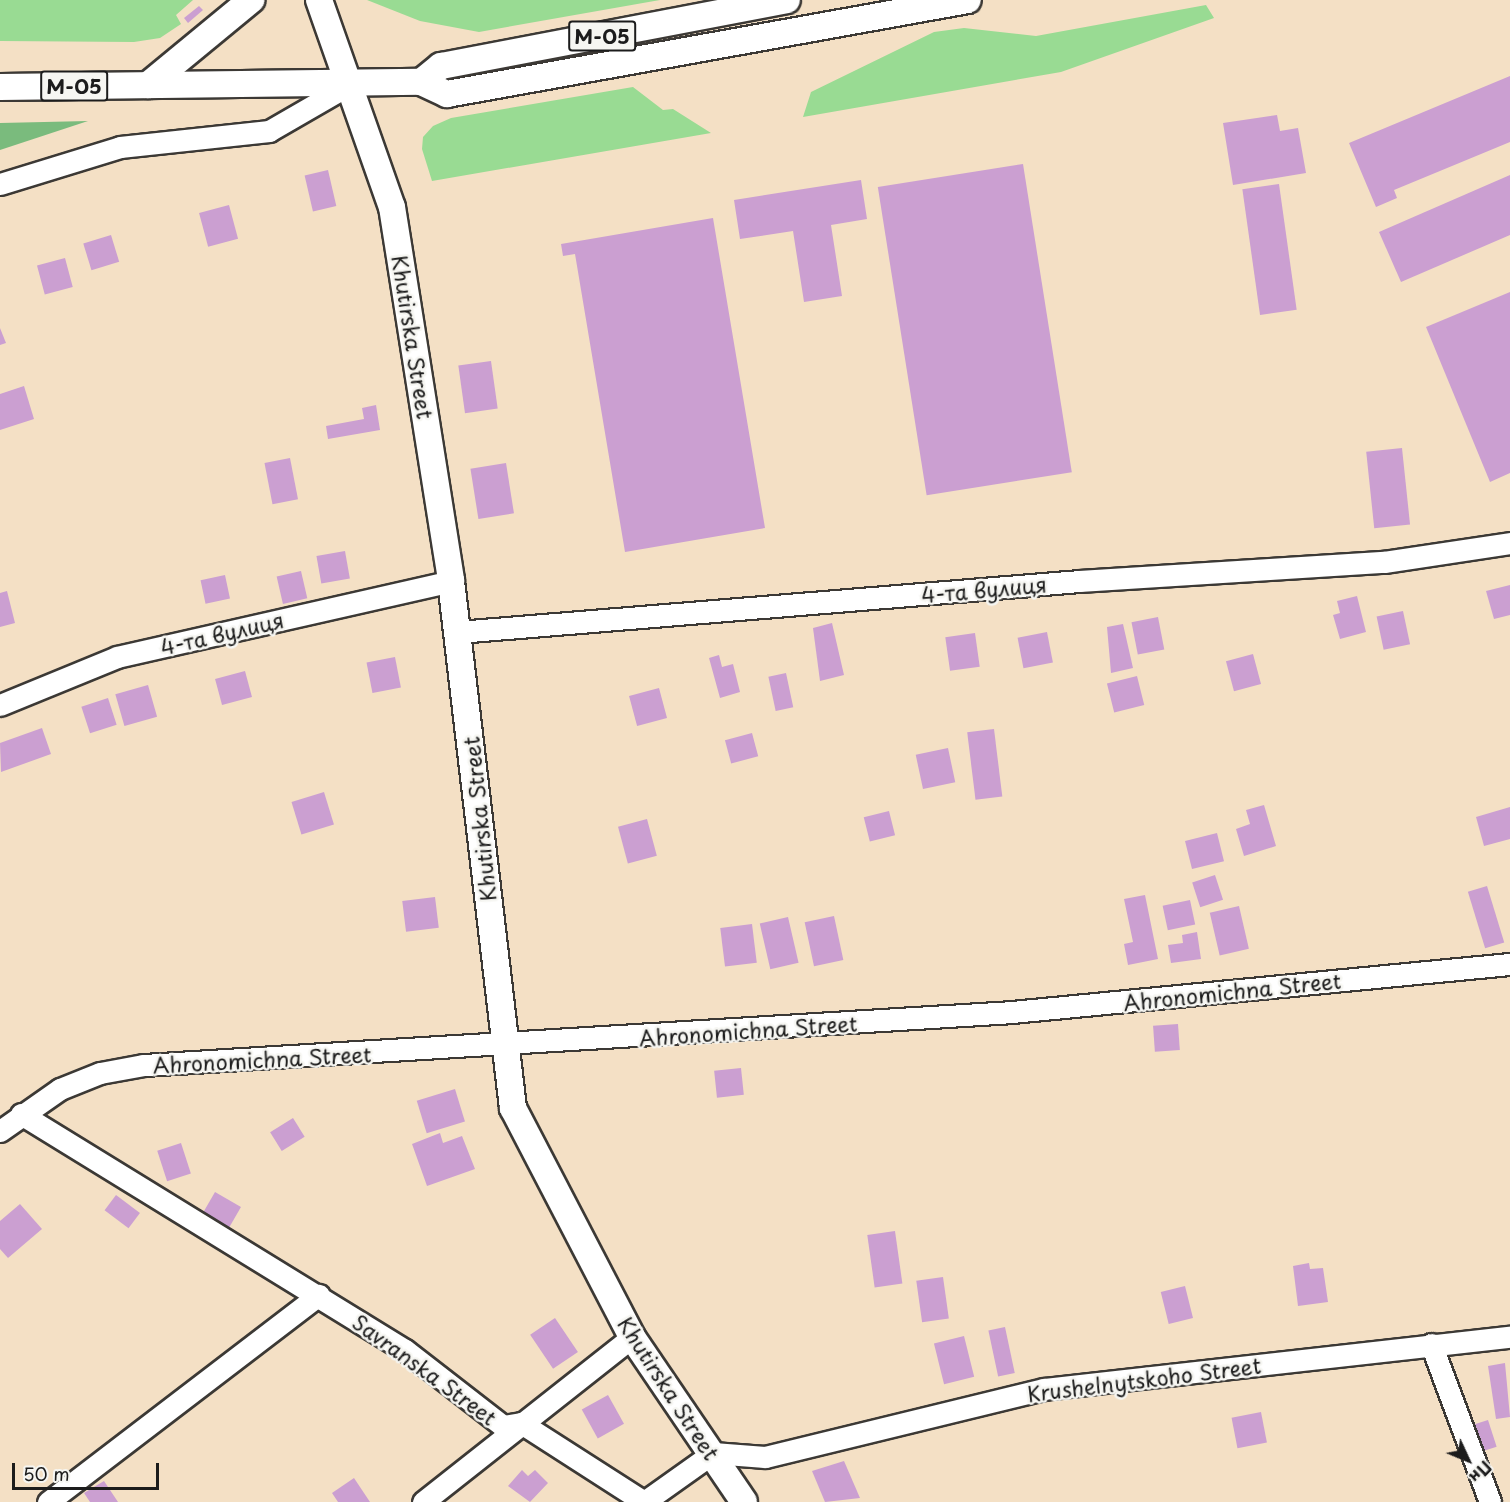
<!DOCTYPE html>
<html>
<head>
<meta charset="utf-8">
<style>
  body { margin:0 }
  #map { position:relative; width:1510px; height:1502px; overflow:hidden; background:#f4e0c5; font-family:"Playpen Sans",sans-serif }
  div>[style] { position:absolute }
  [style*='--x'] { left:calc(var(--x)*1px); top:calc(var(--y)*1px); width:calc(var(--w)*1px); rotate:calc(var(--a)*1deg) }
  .green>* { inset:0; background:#99db93 }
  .forest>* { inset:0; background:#7abb7d }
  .building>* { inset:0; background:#cb9fd1; transform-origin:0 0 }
  .roads { filter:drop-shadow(2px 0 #3c3935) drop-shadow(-2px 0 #3c3935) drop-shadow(0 2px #3c3935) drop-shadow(0 -2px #3c3935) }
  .minor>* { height:21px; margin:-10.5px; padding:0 10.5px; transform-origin:10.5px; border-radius:10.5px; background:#fff }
  .major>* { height:26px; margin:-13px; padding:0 13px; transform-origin:13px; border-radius:13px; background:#fff }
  span { translate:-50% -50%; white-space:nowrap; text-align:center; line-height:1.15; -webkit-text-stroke:5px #f6f6f2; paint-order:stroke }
  .shield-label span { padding:2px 4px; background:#f6f6f2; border:2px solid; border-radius:4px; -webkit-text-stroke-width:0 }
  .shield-label { font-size:20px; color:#1c1c1c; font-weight:700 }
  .street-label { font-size:21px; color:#1c1c1c }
  .north { position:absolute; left:1438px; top:1430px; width:60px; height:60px; -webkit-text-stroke:4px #f6f6f2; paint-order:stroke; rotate:134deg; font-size:16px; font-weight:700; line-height:24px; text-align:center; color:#1c1c1c }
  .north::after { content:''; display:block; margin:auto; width:21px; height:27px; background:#1c1c1c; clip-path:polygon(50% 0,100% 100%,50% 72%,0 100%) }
  .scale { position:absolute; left:12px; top:1463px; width:147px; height:27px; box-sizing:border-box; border:3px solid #1c1c1c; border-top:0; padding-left:8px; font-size:18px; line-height:21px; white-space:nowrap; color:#1c1c1c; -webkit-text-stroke:4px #f6f6f2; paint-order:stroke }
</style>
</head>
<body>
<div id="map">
  <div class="green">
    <div style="clip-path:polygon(0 0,193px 0,176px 15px,181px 24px,160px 38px,134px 42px,0 41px)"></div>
    <div style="clip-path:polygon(367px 0,660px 0,479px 32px,420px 21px)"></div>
    <div style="clip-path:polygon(1206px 5px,1214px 18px,1061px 72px,803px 117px,811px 92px,934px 32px,964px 28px,1036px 36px)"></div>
    <div style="clip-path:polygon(633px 87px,663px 110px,673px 109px,711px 133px,432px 181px,422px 149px,423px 137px,433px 126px,451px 118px)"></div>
  </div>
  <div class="forest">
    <div style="clip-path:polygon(88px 121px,0 150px,0 123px)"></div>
  </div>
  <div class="building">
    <div style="clip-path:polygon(199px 6px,203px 10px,188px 23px,184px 18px)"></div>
    <div style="clip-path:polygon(1510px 76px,1510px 142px,1394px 190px,1397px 198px,1376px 207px,1349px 143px)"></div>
    <div style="clip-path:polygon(1277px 115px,1280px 131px,1298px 128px,1306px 173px,1233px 185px,1223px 123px)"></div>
    <div style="left:1023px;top:164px;width:312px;height:147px;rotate:81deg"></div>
    <div style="left:328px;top:170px;width:37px;height:24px;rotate:77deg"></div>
    <div style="clip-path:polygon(1510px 175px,1510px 235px,1401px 282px,1379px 232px)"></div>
    <div style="clip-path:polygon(861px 180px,867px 219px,831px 225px,842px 296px,804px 302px,793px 231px,740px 239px,734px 200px)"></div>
    <div style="left:1279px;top:184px;width:127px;height:37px;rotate:82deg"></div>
    <div style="left:229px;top:205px;width:35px;height:31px;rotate:75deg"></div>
    <div style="clip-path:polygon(713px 218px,765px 528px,625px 552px,575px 254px,563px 256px,561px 244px)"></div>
    <div style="left:111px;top:235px;width:28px;height:29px;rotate:73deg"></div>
    <div style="left:65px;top:258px;width:30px;height:29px;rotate:75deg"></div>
    <div style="clip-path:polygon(1510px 292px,1510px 473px,1490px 482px,1426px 327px)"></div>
    <div style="clip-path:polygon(0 328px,6px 343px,0 345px)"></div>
    <div style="left:491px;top:361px;width:48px;height:33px;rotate:82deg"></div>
    <div style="clip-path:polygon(24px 386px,34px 419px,0 430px,0 394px)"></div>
    <div style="clip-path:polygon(376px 405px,380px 430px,328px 439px,326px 426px,364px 419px,362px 408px)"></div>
    <div style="left:1402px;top:448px;width:77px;height:36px;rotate:84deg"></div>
    <div style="left:290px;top:458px;width:42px;height:26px;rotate:79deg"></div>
    <div style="left:506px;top:463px;width:51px;height:36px;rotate:81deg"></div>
    <div style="left:345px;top:551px;width:28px;height:29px;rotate:80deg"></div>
    <div style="left:301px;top:571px;width:28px;height:25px;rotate:77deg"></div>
    <div style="left:225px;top:575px;width:24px;height:25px;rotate:78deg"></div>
    <div style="clip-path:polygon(1510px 585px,1510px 615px,1494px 619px,1486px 591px)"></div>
    <div style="clip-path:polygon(7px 591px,15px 623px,0 627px,0 593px)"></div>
    <div style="clip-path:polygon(1357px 596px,1366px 632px,1340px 639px,1333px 615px,1340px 613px,1337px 601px)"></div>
    <div style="left:1403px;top:611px;width:34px;height:27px;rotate:78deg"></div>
    <div style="left:1158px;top:617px;width:33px;height:27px;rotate:79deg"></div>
    <div style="clip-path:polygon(832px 623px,844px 675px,820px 681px,813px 628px)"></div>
    <div style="clip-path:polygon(1123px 624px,1133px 668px,1111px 673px,1107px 627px)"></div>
    <div style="left:1047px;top:632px;width:31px;height:30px;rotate:79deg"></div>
    <div style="left:975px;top:633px;width:34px;height:30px;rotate:82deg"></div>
    <div style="left:1253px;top:654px;width:31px;height:28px;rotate:75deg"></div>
    <div style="clip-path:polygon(719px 655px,722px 667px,733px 664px,740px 692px,720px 698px,709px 658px)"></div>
    <div style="left:395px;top:657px;width:31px;height:29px;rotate:79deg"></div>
    <div style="left:245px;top:671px;width:27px;height:31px;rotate:75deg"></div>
    <div style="left:786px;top:673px;width:35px;height:18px;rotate:78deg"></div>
    <div style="left:1137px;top:676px;width:30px;height:31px;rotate:76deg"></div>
    <div style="left:148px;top:685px;width:33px;height:34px;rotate:74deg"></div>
    <div style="left:659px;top:688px;width:31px;height:31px;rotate:75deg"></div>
    <div style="left:108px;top:698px;width:28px;height:28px;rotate:72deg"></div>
    <div style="clip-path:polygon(42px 728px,51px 754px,1px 772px,0 743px)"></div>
    <div style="left:994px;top:729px;width:68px;height:27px;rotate:83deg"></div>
    <div style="left:752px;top:733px;width:24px;height:28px;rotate:75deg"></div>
    <div style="left:948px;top:748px;width:35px;height:33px;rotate:78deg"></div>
    <div style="left:324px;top:792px;width:34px;height:34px;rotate:73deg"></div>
    <div style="clip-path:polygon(1264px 805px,1276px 846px,1244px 856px,1236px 829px,1250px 824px,1246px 810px)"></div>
    <div style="clip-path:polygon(1510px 807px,1510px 839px,1484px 846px,1476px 817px)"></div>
    <div style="left:889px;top:811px;width:25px;height:26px;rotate:76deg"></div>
    <div style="left:647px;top:819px;width:38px;height:30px;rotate:75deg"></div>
    <div style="left:1217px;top:833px;width:29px;height:33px;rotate:76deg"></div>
    <div style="left:1215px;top:875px;width:26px;height:24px;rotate:72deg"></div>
    <div style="left:1487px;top:886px;width:59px;height:20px;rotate:73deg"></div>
    <div style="clip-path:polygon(1145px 895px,1158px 959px,1128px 965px,1124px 944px,1133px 942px,1124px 899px)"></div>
    <div style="left:435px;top:897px;width:31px;height:33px;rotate:83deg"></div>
    <div style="left:1190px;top:900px;width:25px;height:28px;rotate:78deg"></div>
    <div style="left:1239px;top:906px;width:44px;height:30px;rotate:77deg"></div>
    <div style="left:834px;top:916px;width:45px;height:30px;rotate:78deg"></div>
    <div style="left:788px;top:917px;width:47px;height:29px;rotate:77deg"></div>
    <div style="left:752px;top:924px;width:39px;height:32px;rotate:83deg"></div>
    <div style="clip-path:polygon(1197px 932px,1201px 959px,1171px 963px,1168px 945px,1183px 943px,1182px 935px)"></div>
    <div style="left:1178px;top:1024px;width:26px;height:25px;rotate:86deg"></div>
    <div style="left:741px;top:1068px;width:27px;height:27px;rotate:84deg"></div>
    <div style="left:455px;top:1089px;width:34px;height:40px;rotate:73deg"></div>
    <div style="left:293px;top:1118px;width:22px;height:27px;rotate:58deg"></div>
    <div style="clip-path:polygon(440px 1133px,443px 1143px,462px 1136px,475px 1169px,427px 1186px,412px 1144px)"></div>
    <div style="left:181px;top:1143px;width:32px;height:25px;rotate:72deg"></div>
    <div style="left:215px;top:1192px;width:30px;height:28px;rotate:30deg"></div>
    <div style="left:116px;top:1195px;width:30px;height:19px;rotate:37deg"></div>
    <div style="clip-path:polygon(20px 1204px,42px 1229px,8px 1258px,0 1249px,0 1221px)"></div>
    <div style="left:895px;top:1231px;width:53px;height:28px;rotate:82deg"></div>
    <div style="clip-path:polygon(1309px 1263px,1310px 1269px,1323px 1268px,1328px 1302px,1298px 1306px,1293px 1266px)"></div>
    <div style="left:943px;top:1277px;width:42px;height:27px;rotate:82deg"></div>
    <div style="left:1185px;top:1286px;width:33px;height:25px;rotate:76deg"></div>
    <div style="left:555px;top:1318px;width:41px;height:30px;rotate:56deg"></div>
    <div style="left:1005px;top:1327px;width:47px;height:17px;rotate:78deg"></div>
    <div style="left:964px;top:1336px;width:42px;height:31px;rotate:76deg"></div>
    <div style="clip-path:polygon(1505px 1363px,1510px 1417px,1496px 1419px,1488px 1366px)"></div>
    <div style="left:608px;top:1395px;width:33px;height:30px;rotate:61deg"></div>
    <div style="left:1261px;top:1412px;width:31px;height:30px;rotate:79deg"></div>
    <div style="left:1488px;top:1420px;width:28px;height:19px;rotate:72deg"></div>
    <div style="clip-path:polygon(844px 1461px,860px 1498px,825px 1502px,812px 1471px)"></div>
    <div style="clip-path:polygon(522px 1470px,528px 1476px,535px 1470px,548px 1483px,530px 1502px,508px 1486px)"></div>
    <div style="clip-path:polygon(354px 1478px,370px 1502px,338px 1502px,332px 1493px)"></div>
    <div style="clip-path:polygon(104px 1481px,118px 1502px,90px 1502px,84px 1493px)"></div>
  </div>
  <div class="roads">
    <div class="minor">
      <div style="--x:0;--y:184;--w:126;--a:-17.1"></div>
      <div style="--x:120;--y:147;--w:150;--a:-6.1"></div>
      <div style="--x:269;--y:131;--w:96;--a:-30"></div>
      <div style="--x:458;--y:632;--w:623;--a:-4.69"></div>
      <div style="--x:1079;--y:581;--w:306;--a:-3.6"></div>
      <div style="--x:1384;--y:562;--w:127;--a:-8.6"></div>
      <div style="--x:0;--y:705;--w:126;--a:-22.3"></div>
      <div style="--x:117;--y:657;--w:343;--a:-12.8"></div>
      <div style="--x:21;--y:1114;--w:451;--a:31.6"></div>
      <div style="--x:405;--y:1350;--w:124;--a:37.8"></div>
      <div style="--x:503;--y:1426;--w:18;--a:-9"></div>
      <div style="--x:521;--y:1423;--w:146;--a:32.7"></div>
      <div style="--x:644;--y:1502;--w:85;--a:-35.4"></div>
      <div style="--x:713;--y:1453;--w:52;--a:4.4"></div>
      <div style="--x:765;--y:1457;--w:287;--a:-13.7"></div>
      <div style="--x:1044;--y:1389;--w:469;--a:-6.4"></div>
      <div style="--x:0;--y:1131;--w:73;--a:-35"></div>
      <div style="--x:60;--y:1089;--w:43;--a:-21.8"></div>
      <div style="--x:100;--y:1073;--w:45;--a:-10.3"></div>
      <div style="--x:144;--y:1065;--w:870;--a:-3.49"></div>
      <div style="--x:1012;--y:1012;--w:500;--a:-5.51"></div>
      <div style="--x:1431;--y:1344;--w:169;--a:69.5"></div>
      <div style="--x:48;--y:1502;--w:341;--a:-37.4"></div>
      <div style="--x:423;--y:1502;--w:266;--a:-38.3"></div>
    </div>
    <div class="major">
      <div style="--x:319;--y:0;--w:219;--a:70.6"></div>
      <div style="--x:392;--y:207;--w:379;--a:81"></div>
      <div style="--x:451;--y:581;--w:531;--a:83.29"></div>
      <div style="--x:513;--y:1108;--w:258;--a:62.5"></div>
      <div style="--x:632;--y:1337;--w:199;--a:55.8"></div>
      <div style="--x:421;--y:82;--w:26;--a:-39"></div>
      <div style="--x:441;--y:66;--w:352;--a:-10.8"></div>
      <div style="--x:148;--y:85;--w:134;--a:-39.5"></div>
      <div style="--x:0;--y:87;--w:421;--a:-0.7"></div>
      <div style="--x:421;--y:82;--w:29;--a:25"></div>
      <div style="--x:447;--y:94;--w:529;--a:-10.23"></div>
    </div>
  </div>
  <div class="shield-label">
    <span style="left:602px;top:36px">М-05</span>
    <span style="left:74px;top:86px">М-05</span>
  </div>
  <div class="street-label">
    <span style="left:413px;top:337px;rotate:81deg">Khutirska Street</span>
    <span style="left:984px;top:589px;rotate:-5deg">4-та вулиця</span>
    <span style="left:222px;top:633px;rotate:-13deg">4-та вулиця</span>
    <span style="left:479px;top:819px;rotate:-96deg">Khutirska Street</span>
    <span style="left:1232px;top:991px;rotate:-6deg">Ahronomichna Street</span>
    <span style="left:748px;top:1030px;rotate:-4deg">Ahronomichna Street</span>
    <span style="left:262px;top:1059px;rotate:-3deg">Ahronomichna Street</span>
    <span style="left:425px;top:1369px;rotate:36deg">Savranska Street</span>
    <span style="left:1144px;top:1379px;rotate:-7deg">Krushelnytskoho Street</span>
    <span style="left:669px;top:1388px;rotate:57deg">Khutirska Street</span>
  </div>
  <div class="north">Пн</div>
  <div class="scale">50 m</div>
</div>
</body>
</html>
